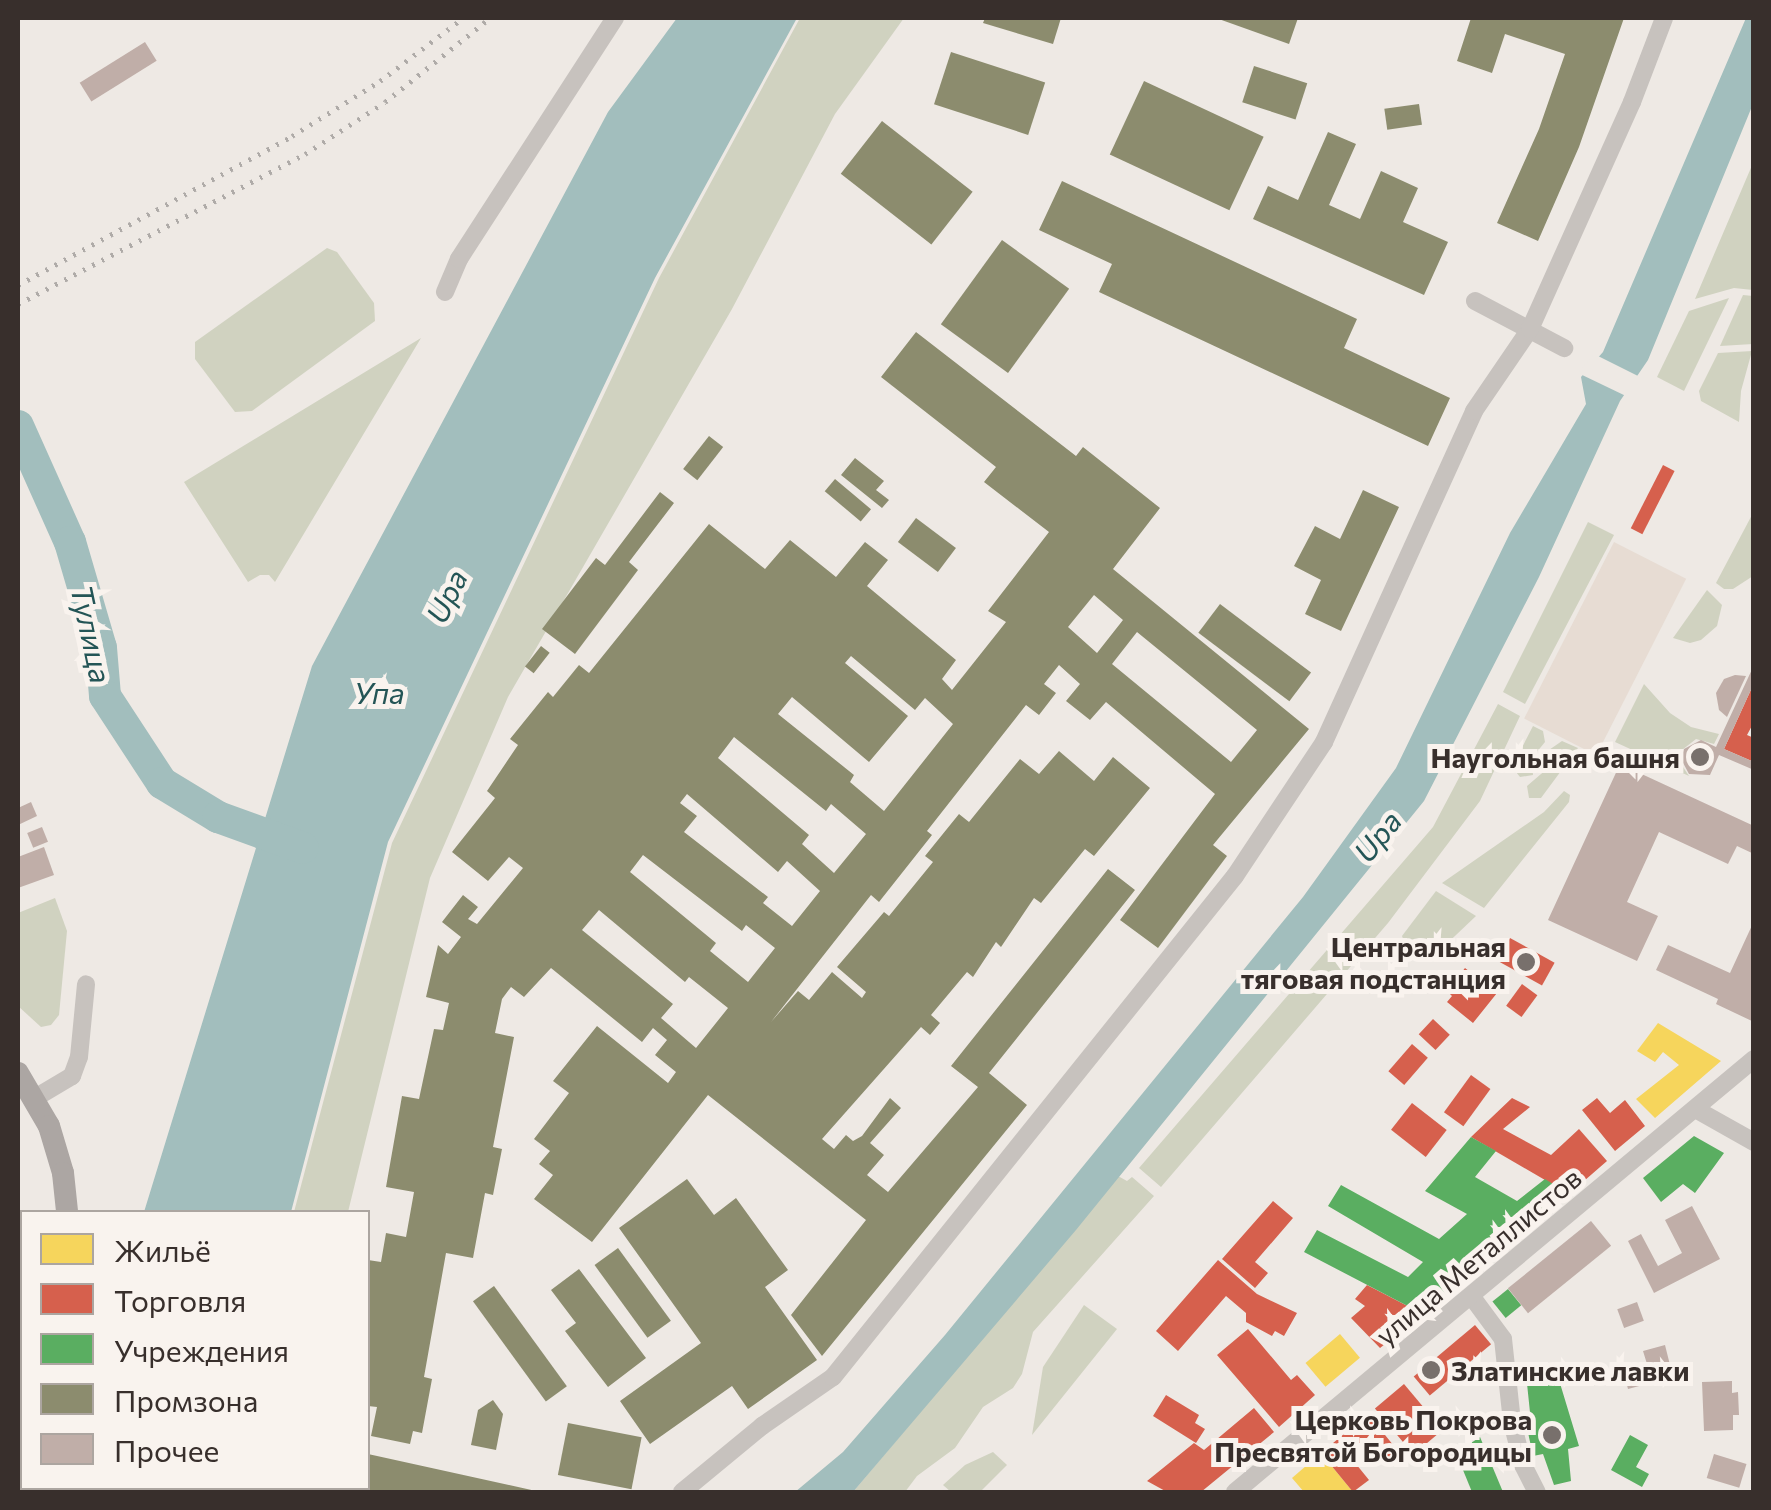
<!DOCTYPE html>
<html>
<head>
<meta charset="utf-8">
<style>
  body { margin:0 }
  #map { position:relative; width:1771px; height:1510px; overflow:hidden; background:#eee9e4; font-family:Commissioner,sans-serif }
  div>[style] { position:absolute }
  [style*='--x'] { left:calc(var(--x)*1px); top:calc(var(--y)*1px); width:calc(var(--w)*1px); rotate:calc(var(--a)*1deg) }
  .green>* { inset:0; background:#d0d2c0 }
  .plaza>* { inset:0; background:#e7dcd3; transform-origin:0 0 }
  .water>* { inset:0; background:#a2bebd; transform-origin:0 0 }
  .pier>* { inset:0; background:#eee9e4 }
  .homes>* { inset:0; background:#f6d55c; transform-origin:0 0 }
  .shops>* { inset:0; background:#d6604d; transform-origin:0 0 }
  .public>* { inset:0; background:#5aae61; transform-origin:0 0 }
  .industry>* { inset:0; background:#8c8c6e; transform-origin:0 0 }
  .river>* { height:32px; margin:-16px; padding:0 16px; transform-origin:16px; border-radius:16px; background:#a2bebd }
  .building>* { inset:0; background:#c0aea8; transform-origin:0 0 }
  .minor>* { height:18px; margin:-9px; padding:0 9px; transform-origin:9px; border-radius:9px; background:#c7c2be }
  .major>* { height:22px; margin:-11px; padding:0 11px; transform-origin:11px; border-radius:11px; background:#aca6a3 }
  .rail>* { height:5px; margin-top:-2.5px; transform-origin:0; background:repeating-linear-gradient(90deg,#afaba8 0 2.5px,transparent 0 10.5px) }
  .dots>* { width:28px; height:28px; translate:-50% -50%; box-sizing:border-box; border:5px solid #f9f3ee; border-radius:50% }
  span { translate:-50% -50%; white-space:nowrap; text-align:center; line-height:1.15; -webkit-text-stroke:10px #f9f3ee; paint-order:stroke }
  .poi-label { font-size:28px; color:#382f2c; font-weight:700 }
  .right { translate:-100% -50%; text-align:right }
  .left { translate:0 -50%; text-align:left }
  .street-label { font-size:28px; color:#382f2c }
  .water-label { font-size:30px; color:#245556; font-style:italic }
  .frame { position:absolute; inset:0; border:20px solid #382f2c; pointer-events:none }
  .legend { position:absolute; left:20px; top:1210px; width:350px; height:280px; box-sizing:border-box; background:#f9f3ee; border:2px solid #aca5a0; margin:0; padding:12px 18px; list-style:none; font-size:30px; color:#382f2c }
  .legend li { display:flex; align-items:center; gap:20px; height:50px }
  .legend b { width:50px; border:2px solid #aca5a0 }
</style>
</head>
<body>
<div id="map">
  <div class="green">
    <div style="clip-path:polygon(800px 18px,904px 18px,835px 114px,732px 309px,508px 697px,430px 878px,348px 1212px,294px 1212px,392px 843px,659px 278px)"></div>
    <div style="clip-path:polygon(1753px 163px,1753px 290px,1734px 288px,1695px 299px)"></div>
    <div style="clip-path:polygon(327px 248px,337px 252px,374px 303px,375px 321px,252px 411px,235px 412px,195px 359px,195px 342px)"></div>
    <div style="clip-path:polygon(1743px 295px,1753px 296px,1753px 344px,1720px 346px)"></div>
    <div style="clip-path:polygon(1729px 298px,1684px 391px,1657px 377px,1689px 311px)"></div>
    <div style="clip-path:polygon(421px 338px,275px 582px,269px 575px,260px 575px,248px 582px,184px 482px)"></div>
    <div style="clip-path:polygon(1752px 351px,1741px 391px,1739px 422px,1701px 401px,1699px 391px,1718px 353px)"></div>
    <div style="clip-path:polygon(1753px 513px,1753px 576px,1733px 589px,1724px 589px,1716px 583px)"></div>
    <div style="clip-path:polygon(1588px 522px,1614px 535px,1525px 704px,1503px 692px)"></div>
    <div style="clip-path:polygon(1707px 590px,1722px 605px,1717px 626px,1701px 640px,1690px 643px,1673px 638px)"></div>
    <div style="clip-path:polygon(1644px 684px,1670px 713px,1691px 727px,1719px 734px,1714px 744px,1696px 739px,1682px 750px,1681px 764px,1689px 776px,1615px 742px)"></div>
    <div style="clip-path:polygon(1498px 704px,1520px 716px,1480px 801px,1388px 923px,1161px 1187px,1139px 1168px,1433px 827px)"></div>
    <div style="clip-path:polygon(1533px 726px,1543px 731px,1545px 742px,1532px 758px,1533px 775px,1520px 777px,1512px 767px)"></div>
    <div style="clip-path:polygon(1562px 741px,1578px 748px,1541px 798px,1529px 798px,1527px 786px,1548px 768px,1546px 752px)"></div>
    <div style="clip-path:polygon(1564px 791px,1570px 795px,1569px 802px,1484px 908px,1442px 883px,1544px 812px)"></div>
    <div style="clip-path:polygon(1436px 891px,1476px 916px,1436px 954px,1422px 959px,1410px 957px,1402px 936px)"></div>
    <div style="clip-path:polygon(55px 898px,67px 931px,59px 1015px,51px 1025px,41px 1027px,18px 1006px,18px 913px)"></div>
    <div style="clip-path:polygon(1118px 1176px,1127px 1181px,1132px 1177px,1154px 1196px,1033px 1332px,1022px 1374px,1013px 1388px,983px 1407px,955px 1448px,917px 1476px,905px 1492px,853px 1492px)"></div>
    <div style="clip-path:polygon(1084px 1305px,1117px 1329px,1032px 1435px,1043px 1367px)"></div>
    <div style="clip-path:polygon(993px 1452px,1007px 1465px,980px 1492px,951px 1492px,943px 1485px,965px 1465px)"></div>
  </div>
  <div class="plaza">
    <div style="left:1614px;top:542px;width:81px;height:198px;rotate:27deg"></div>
  </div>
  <div class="water">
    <div style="clip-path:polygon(677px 18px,797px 18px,655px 278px,388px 842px,291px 1212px,144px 1212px,312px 666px,608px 112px)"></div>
    <div style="clip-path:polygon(1746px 18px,1753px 18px,1753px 104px,1648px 360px,1620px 401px,1539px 577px,1424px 801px,1076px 1230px,853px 1492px,795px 1492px,843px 1452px,945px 1335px,1303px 897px,1396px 768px,1510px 533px,1586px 404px,1581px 377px,1603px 352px)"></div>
    <div style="left:83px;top:1488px;width:137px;height:4px"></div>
  </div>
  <div class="pier">
    <div style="clip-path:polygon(1594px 354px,1640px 377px,1628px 397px,1578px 373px)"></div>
  </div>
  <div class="homes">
    <div style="clip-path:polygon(1658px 1023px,1721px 1061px,1655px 1118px,1636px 1099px,1679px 1065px,1663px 1052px,1655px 1062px,1637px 1051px)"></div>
    <div style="left:1340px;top:1334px;width:31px;height:45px;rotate:50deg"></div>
    <div style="clip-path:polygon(1321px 1453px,1353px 1492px,1304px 1492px,1292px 1478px)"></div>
  </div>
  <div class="shops">
    <div style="left:1663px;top:465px;width:13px;height:71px;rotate:27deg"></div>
    <div style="clip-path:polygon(1754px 683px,1754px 722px,1747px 735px,1754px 738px,1754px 762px,1724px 749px)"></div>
    <div style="left:1510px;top:938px;width:51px;height:26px;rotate:29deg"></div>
    <div style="clip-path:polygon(1465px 968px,1497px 993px,1473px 1023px,1447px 1002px,1452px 996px,1447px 991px)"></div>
    <div style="left:1522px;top:984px;width:19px;height:27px;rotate:36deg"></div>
    <div style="left:1433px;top:1019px;width:23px;height:21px;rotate:43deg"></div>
    <div style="left:1412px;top:1044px;width:21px;height:36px;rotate:41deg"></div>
    <div style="left:1471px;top:1075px;width:24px;height:46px;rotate:36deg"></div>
    <div style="clip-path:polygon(1512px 1098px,1530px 1107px,1503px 1129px,1551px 1155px,1579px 1129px,1607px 1161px,1569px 1194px,1471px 1137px)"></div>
    <div style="clip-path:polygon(1597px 1098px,1610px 1113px,1625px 1100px,1645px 1126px,1615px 1151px,1582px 1110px)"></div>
    <div style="left:1412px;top:1103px;width:44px;height:34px;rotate:38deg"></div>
    <div style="clip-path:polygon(1273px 1201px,1293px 1218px,1255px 1262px,1268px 1273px,1255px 1288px,1222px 1259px)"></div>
    <div style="clip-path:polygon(1218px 1260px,1257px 1294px,1297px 1313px,1284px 1336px,1275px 1331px,1272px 1336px,1246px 1322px,1246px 1313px,1226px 1296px,1178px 1351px,1156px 1331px)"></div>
    <div style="clip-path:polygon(1367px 1285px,1423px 1314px,1380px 1348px,1351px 1318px,1365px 1306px,1355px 1299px)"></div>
    <div style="left:1475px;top:1325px;width:25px;height:80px;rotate:50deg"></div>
    <div style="clip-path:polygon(1248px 1329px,1291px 1380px,1297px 1375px,1315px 1395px,1279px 1427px,1217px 1355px)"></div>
    <div style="left:1404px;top:1384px;width:60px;height:38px;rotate:50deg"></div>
    <div style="clip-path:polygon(1166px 1395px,1199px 1415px,1195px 1423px,1205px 1429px,1196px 1443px,1153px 1416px)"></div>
    <div style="clip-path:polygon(1254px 1408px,1274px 1432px,1201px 1492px,1167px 1492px,1147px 1481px,1194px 1443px,1204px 1450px)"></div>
    <div style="clip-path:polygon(1368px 1414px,1398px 1451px,1384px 1463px,1378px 1456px,1369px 1464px,1364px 1458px,1356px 1464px,1369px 1480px,1353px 1492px,1321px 1453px)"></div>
  </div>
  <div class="public">
    <div style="clip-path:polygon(1694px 1136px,1724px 1153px,1695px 1193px,1683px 1184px,1661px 1202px,1643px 1178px)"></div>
    <div style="clip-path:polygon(1471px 1137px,1496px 1151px,1475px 1177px,1517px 1201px,1545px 1179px,1569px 1194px,1423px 1314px,1304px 1252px,1317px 1230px,1408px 1277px,1423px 1262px,1328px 1206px,1341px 1185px,1439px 1239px,1467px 1214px,1425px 1191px)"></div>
    <div style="left:1508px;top:1289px;width:21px;height:20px;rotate:51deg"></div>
    <div style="clip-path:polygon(1541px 1363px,1550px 1366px,1559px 1380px,1579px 1446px,1568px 1449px,1571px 1481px,1554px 1485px,1543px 1454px,1533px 1456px,1526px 1423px,1531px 1422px,1526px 1374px)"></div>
    <div style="clip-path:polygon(1630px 1435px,1648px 1445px,1636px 1467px,1649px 1474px,1642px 1487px,1611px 1470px)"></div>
    <div style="clip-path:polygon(1480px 1437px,1503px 1492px,1472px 1492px,1456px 1453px)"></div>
  </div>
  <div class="industry">
    <div style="clip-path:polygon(985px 18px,1061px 18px,1053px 44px,983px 23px)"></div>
    <div style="clip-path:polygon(1216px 18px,1298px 18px,1289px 44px)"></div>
    <div style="clip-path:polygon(1471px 18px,1624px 18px,1579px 147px,1538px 241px,1497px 223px,1539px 129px,1565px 54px,1505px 34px,1492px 73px,1457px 61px)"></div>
    <div style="left:951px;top:52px;width:99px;height:55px;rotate:18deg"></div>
    <div style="left:1254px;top:66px;width:56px;height:38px;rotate:18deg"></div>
    <div style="left:1144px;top:81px;width:132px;height:81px;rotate:25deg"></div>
    <div style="left:1419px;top:104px;width:21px;height:35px;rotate:82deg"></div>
    <div style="left:882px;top:121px;width:115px;height:67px;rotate:38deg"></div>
    <div style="clip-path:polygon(1328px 132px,1356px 144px,1329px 205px,1360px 219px,1381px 171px,1418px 188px,1403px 222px,1448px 242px,1424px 295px,1253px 219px,1268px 186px,1298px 200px)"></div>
    <div style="clip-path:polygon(1062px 181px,1357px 319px,1344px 348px,1450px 398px,1428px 446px,1099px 292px,1112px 264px,1039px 230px)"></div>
    <div style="left:1002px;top:240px;width:83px;height:104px;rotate:36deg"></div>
    <div style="clip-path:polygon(evenodd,916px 332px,1076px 456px,1083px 447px,1160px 508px,1113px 569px,1309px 729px,1213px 845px,1227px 856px,1158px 948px,1120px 920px,1215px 794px,1106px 702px,1090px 720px,1066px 701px,1080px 684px,1059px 665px,1044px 684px,1056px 693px,1039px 715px,1026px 705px,927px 831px,932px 835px,879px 902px,871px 895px,771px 1022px,798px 991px,809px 1000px,832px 972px,862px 998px,866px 992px,837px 967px,884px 912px,889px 916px,933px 862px,925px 856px,959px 814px,969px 822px,1020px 759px,1039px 774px,1059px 751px,1094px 781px,1113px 757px,1150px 788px,1094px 856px,1085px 849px,1041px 903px,1034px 898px,1001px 947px,996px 942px,973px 977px,967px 972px,931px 1015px,940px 1023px,930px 1035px,921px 1027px,822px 1139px,834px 1149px,846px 1135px,853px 1141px,862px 1136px,890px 1098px,901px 1108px,870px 1143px,884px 1155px,867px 1175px,888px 1192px,978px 1087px,951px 1066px,1108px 869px,1135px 890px,989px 1073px,1027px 1105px,822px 1356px,791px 1315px,866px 1220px,708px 1095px,592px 1242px,534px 1199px,553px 1175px,539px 1164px,550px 1151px,534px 1139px,569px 1093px,553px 1081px,597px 1026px,668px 1083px,676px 1072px,655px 1055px,667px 1040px,653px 1028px,642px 1042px,551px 968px,524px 997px,511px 987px,502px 999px,495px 1033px,514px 1037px,493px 1147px,502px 1149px,493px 1195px,485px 1193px,473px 1258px,446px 1253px,424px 1377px,432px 1379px,422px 1433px,413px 1431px,410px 1444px,371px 1436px,377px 1407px,368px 1406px,368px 1260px,381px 1262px,386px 1233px,406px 1237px,414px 1192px,386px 1187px,402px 1096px,419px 1099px,434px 1029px,443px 1030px,449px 1003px,426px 997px,438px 945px,448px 954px,461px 937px,442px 922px,463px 895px,478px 907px,468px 919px,477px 924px,523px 868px,509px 857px,488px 881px,452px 852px,495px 798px,487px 791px,518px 745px,510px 739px,548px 692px,553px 697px,579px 665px,589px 673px,709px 524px,765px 569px,790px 540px,836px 577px,865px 542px,888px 560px,867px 586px,956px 660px,942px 679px,952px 690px,1006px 622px,988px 611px,1049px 532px,984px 482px,996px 467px,881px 377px,916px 332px,1094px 595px,1123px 620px,1097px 653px,1068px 627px,1094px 595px,916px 332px,1137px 632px,1257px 730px,1231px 762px,1112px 664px,1137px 632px,916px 332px,851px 656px,915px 710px,925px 698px,953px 724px,884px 811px,850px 782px,854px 775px,778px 714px,792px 697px,869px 762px,908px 716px,845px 663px,851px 656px,916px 332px,734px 737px,826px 811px,831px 804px,866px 834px,834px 873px,802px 844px,809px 835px,718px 758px,734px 737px,916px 332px,687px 794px,778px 872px,787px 861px,820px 891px,792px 926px,763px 903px,768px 897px,684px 832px,697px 816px,680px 803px,687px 794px,916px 332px,643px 855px,742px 931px,746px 925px,775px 948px,748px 982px,710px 951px,716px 943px,630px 872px,643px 855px,916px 332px,599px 910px,685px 982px,689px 977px,728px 1008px,696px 1048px,661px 1018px,673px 1004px,582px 930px,599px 910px)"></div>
    <div style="left:709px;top:436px;width:18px;height:42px;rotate:38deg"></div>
    <div style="clip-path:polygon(855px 458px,884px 481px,876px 490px,889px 500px,882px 508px,841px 475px)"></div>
    <div style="left:835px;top:479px;width:47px;height:16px;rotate:40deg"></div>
    <div style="clip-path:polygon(1363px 490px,1399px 507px,1341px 631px,1305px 614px,1321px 580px,1294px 566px,1315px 526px,1340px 539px)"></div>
    <div style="clip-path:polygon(660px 492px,674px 503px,629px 562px,638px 570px,575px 654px,542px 629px,596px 558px,605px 565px)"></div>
    <div style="left:916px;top:518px;width:50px;height:30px;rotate:37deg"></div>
    <div style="left:1220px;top:604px;width:114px;height:36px;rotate:37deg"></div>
    <div style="left:541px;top:646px;width:11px;height:26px;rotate:38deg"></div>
    <div style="clip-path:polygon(687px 1179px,714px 1215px,736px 1198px,788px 1270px,765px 1287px,817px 1360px,748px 1409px,732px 1386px,650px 1444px,620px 1401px,701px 1343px,619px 1228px)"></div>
    <div style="left:618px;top:1248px;width:90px;height:29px;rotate:54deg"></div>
    <div style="clip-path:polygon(579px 1269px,646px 1358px,608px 1387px,565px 1331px,576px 1323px,551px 1290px)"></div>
    <div style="left:494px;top:1286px;width:124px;height:26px;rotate:54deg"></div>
    <div style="clip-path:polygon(493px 1400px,503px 1414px,496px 1450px,471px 1445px,478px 1410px)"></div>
    <div style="left:568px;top:1423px;width:75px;height:53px;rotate:11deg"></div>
    <div style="clip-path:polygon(368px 1454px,536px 1491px,536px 1492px,330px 1492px,331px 1488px,368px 1488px)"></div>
  </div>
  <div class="river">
    <div style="--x:18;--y:426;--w:127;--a:65.9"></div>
    <div style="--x:70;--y:542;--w:110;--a:73.7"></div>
    <div style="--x:101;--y:648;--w:48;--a:85.2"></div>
    <div style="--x:105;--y:696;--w:104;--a:56.8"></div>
    <div style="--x:162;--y:783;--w:66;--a:31.3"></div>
    <div style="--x:218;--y:817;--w:90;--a:20"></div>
  </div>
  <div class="building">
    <div style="left:145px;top:42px;width:22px;height:77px;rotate:58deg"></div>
    <div style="clip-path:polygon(1754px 665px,1754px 683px,1724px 749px,1754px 762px,1754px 770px,1719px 755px,1710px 775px,1689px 774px,1681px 759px,1684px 749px,1701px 740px,1716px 747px)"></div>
    <div style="clip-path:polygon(1735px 675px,1746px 676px,1727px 717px,1719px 710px,1716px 693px,1724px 679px)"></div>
    <div style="clip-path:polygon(1620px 764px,1754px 826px,1754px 854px,1737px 846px,1728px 864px,1659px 832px,1627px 902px,1658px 916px,1637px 961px,1548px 920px)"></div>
    <div style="clip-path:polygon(31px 802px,37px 816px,18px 825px,18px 808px)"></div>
    <div style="left:42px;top:827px;width:16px;height:16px;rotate:68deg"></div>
    <div style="clip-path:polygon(44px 847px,54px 875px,18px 888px,18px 857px)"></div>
    <div style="clip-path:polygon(1754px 921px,1754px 1022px,1716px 1004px,1718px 999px,1656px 970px,1668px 945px,1730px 973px)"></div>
    <div style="clip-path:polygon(1692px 1206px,1720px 1259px,1654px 1293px,1628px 1241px,1641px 1234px,1658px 1266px,1682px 1253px,1665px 1220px)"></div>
    <div style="left:1591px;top:1221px;width:32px;height:107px;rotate:51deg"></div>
    <div style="left:1637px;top:1302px;width:20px;height:21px;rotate:70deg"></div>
    <div style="clip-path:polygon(1665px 1345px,1673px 1377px,1628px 1389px,1623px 1370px,1647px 1364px,1643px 1351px)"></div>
    <div style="clip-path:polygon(1732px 1381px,1732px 1393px,1738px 1392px,1739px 1415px,1733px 1415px,1733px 1430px,1704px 1431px,1702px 1382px)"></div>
    <div style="left:1714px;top:1454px;width:34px;height:25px;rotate:17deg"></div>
  </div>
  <div class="minor">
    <div style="--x:445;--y:292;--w:36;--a:-67"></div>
    <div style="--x:459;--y:259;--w:287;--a:-57.1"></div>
    <div style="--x:1475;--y:301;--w:101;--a:27.8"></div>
    <div style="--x:35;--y:1098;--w:43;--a:-30.7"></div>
    <div style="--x:72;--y:1076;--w:20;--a:-70"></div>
    <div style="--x:79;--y:1057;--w:73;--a:-84.5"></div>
    <div style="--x:1697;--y:1110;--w:65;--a:29.3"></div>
    <div style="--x:1472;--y:1297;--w:52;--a:53.6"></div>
    <div style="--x:1503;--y:1339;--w:83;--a:83.8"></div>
    <div style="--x:1512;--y:1422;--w:44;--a:75.7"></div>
    <div style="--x:1523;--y:1465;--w:30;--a:63"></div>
    <div style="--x:682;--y:1492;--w:104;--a:-39.5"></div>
    <div style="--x:762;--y:1426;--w:86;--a:-34.6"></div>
    <div style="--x:833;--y:1377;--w:642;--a:-51.26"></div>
    <div style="--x:1235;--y:876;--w:161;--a:-56.4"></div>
    <div style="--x:1324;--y:742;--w:363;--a:-65.6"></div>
    <div style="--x:1474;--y:411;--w:99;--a:-55.7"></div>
    <div style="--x:1530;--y:329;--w:249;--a:-65.8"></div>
    <div style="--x:1632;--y:102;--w:90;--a:-69.1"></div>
    <div style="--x:1235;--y:1492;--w:676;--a:-39.84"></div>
  </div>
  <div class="major">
    <div style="--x:18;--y:1073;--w:61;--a:59.7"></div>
    <div style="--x:49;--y:1126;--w:49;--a:73.4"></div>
    <div style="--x:63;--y:1173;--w:39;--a:84"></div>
    <div style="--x:20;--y:1492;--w:10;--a:-79"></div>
  </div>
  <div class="rail">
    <div style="--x:18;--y:285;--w:312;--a:-28.5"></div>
    <div style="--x:292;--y:136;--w:104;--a:-32"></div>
    <div style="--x:380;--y:81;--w:104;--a:-37.2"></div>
    <div style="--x:18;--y:304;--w:324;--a:-27.6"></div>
    <div style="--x:305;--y:154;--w:95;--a:-33"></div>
    <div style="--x:385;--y:102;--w:134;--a:-38.7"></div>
  </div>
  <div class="dots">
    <div style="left:1700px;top:757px;background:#78706c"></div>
    <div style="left:1526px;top:962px;background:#78706c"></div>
    <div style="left:1431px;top:1370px;background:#78706c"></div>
    <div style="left:1552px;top:1435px;background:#78706c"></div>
  </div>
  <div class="poi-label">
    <span class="right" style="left:1680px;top:757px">Наугольная башня</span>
    <span class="right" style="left:1506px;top:962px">Центральная<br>тяговая подстанция</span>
    <span class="left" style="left:1451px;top:1370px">Златинские лавки</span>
    <span class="right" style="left:1532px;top:1435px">Церковь Покрова<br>Пресвятой Богородицы</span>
  </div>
  <div class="street-label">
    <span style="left:1478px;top:1256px;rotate:-40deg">улица Металлистов</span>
  </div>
  <div class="water-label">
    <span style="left:446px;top:596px;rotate:-64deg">Upa</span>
    <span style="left:92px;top:634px;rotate:78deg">Тулица</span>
    <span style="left:379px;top:692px">Упа</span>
    <span style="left:1377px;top:836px;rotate:-51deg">Upa</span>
  </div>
  <div class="frame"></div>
  <ul class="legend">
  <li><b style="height:28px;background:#f6d55c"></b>Жильё</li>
  <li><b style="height:28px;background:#d6604d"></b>Торговля</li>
  <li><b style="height:28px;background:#5aae61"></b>Учреждения</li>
  <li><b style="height:28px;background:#8c8c6e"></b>Промзона</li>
  <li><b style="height:28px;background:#c0aea8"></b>Прочее</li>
  </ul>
</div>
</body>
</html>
